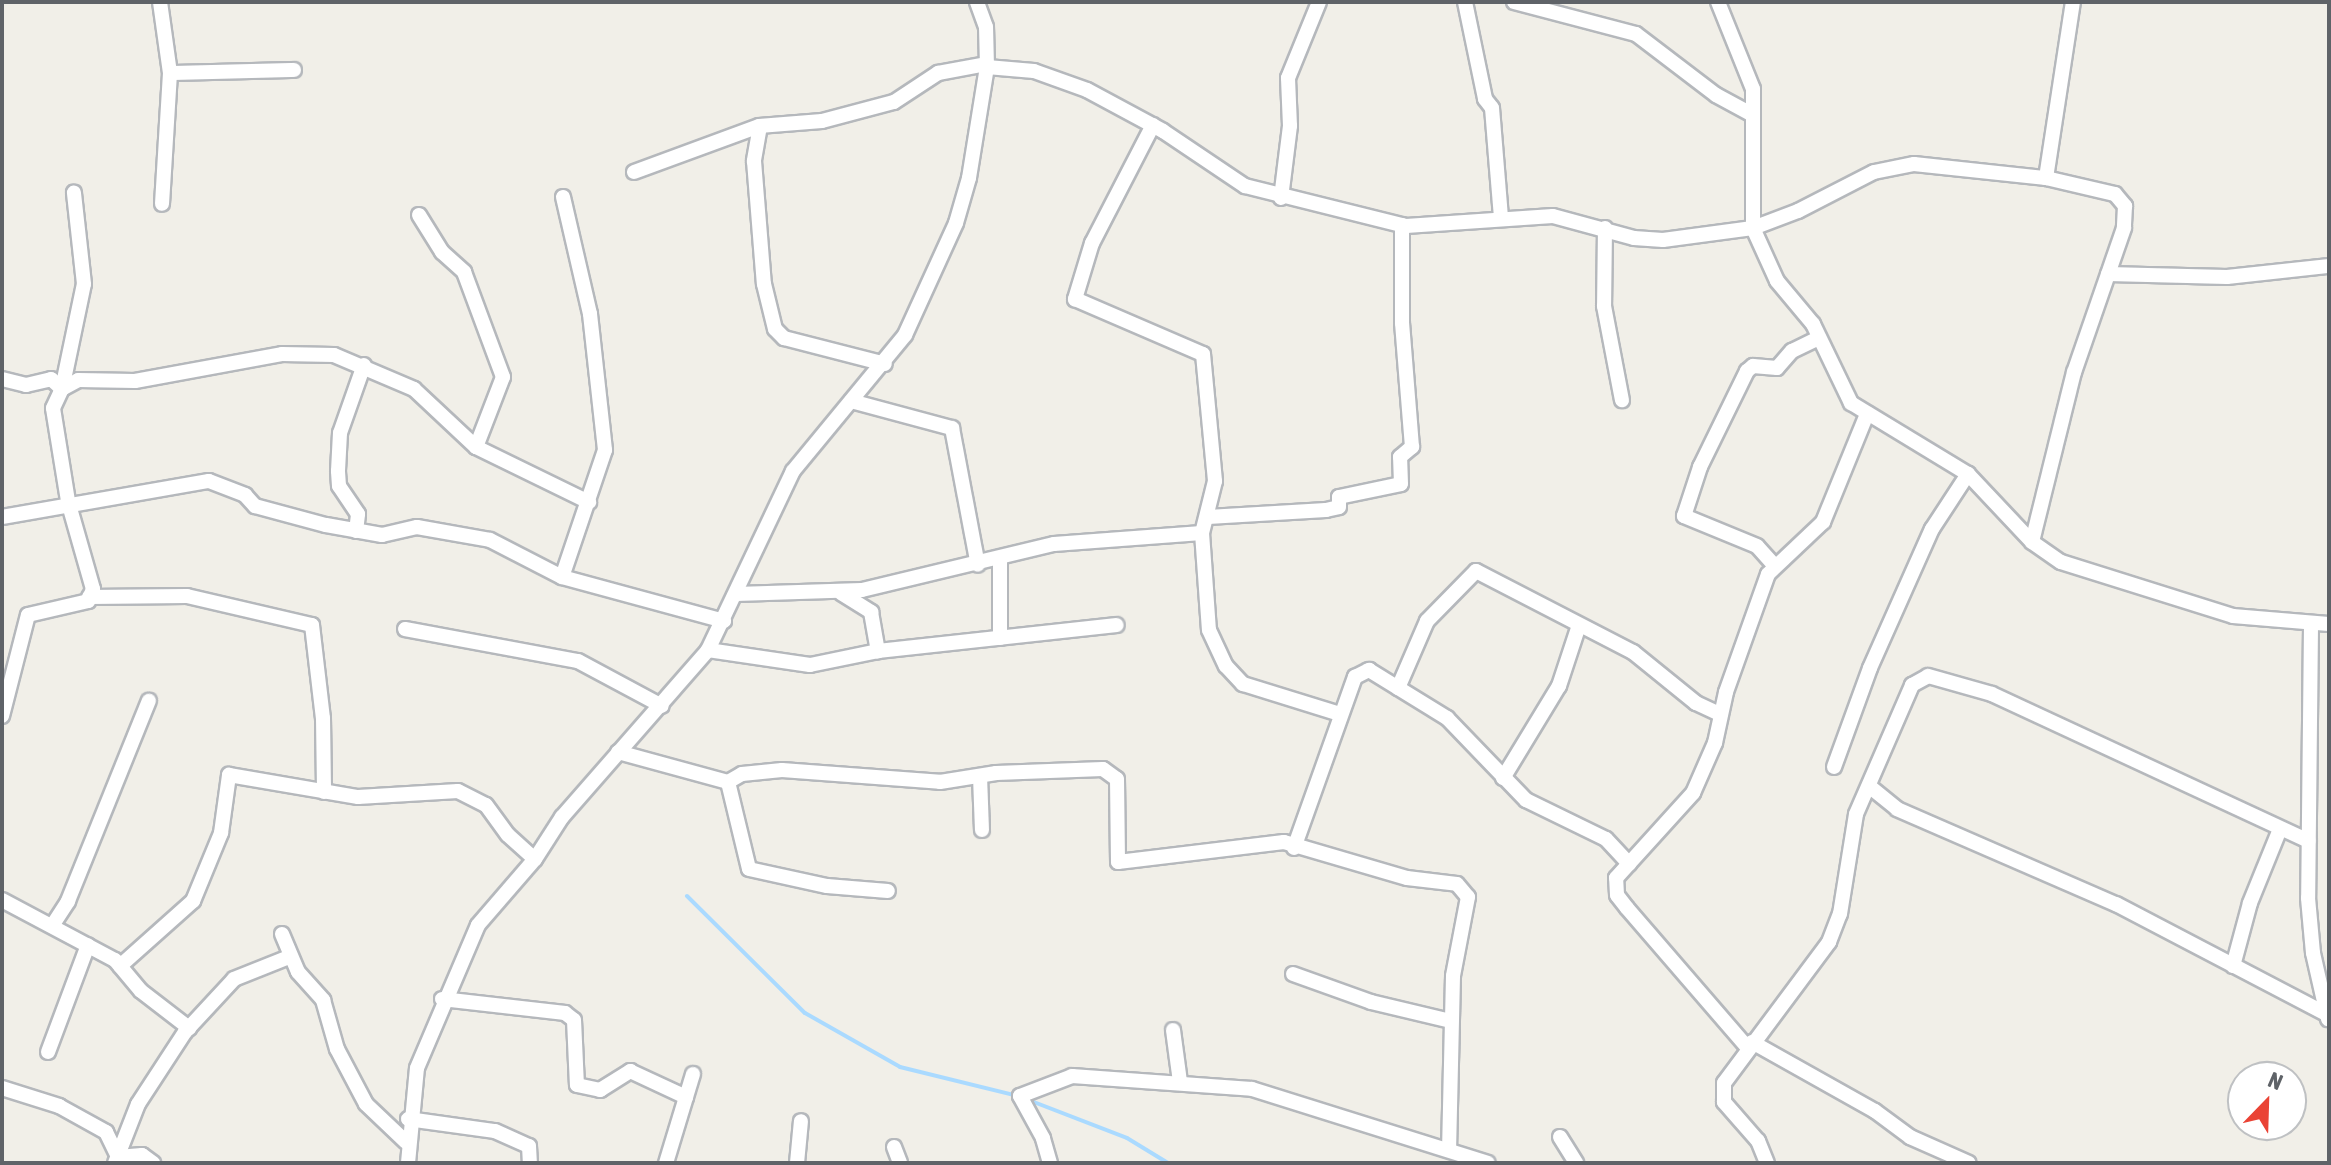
<!DOCTYPE html>
<html>
<head>
<meta charset="utf-8">
<style>
  body { margin:0 }
  #map { position:relative; width:2331px; height:1165px; overflow:hidden; background:#f1efe8; font-family:"Asap Condensed",sans-serif }
  div>[style] { position:absolute }
  [style*='--x'] { left:calc(var(--x)*1px); top:calc(var(--y)*1px); width:calc(var(--w)*1px); rotate:calc(var(--a)*1deg) }
  .stream>* { height:4px; margin:-2px; padding:0 2px; transform-origin:2px; border-radius:2px; background:#aadaff }
  .roads { filter:drop-shadow(2px 0 #b5b8bc) drop-shadow(-2px 0 #b5b8bc) drop-shadow(0 2px #b5b8bc) drop-shadow(0 -2px #b5b8bc) }
  .street>* { height:14px; margin:-7px; padding:0 7px; transform-origin:7px; border-radius:7px; background:#fff }
  span { translate:-50% -50%; white-space:nowrap; text-align:center; line-height:1.15; -webkit-text-stroke:8px #fff; paint-order:stroke }
  .frame { position:absolute; inset:0; border:4px solid #5f6368; pointer-events:none }
  .north { position:absolute; left:2227px; top:1061px; width:80px; height:80px; box-sizing:border-box; background:#fff; border:2px solid #bfc1c3; border-radius:50%; rotate:23deg; font-size:22px; font-weight:700; line-height:32px; text-align:center; color:#5f6368 }
  .north::after { content:''; display:block; margin:auto; width:28px; height:36px; background:#ea4335; clip-path:polygon(50% 0,100% 100%,50% 72%,0 100%) }
</style>
</head>
<body>
<div id="map">
  <div class="stream">
    <div style="--x:687;--y:896;--w:166;--a:44.8"></div>
    <div style="--x:805;--y:1013;--w:109;--a:29.6"></div>
    <div style="--x:900;--y:1067;--w:122;--a:13.8"></div>
    <div style="--x:1026;--y:1099;--w:108;--a:21.1"></div>
    <div style="--x:1127;--y:1138;--w:48;--a:31.4"></div>
  </div>
  <div class="roads">
    <div class="street">
      <div style="--x:160;--y:2;--w:72;--a:82"></div>
      <div style="--x:170;--y:73;--w:131;--a:93.5"></div>
      <div style="--x:1465;--y:2;--w:99;--a:78.3"></div>
      <div style="--x:1485;--y:99;--w:11;--a:52"></div>
      <div style="--x:1492;--y:108;--w:109;--a:85.3"></div>
      <div style="--x:1514;--y:2;--w:126;--a:14.7"></div>
      <div style="--x:1636;--y:34;--w:101;--a:37.3"></div>
      <div style="--x:1716;--y:95;--w:42;--a:28.4"></div>
      <div style="--x:1718;--y:2;--w:94;--a:68.1"></div>
      <div style="--x:1753;--y:89;--w:139;--a:90"></div>
      <div style="--x:1753;--y:228;--w:58;--a:65.6"></div>
      <div style="--x:1777;--y:281;--w:56;--a:50.1"></div>
      <div style="--x:1813;--y:324;--w:88;--a:64.3"></div>
      <div style="--x:1851;--y:403;--w:137;--a:31.3"></div>
      <div style="--x:1968;--y:474;--w:93;--a:46.7"></div>
      <div style="--x:2032;--y:542;--w:35;--a:35"></div>
      <div style="--x:2061;--y:562;--w:180;--a:17.4"></div>
      <div style="--x:2233;--y:616;--w:96;--a:4.8"></div>
      <div style="--x:987;--y:67;--w:47;--a:4.9"></div>
      <div style="--x:1034;--y:71;--w:56;--a:19.7"></div>
      <div style="--x:1087;--y:90;--w:86;--a:28.3"></div>
      <div style="--x:1163;--y:131;--w:99;--a:33.9"></div>
      <div style="--x:1245;--y:186;--w:166;--a:14"></div>
      <div style="--x:1406;--y:226;--w:147;--a:-3.9"></div>
      <div style="--x:1553;--y:216;--w:84;--a:15.2"></div>
      <div style="--x:1634;--y:238;--w:29;--a:4"></div>
      <div style="--x:1663;--y:240;--w:91;--a:-7.6"></div>
      <div style="--x:1753;--y:228;--w:48;--a:-20.7"></div>
      <div style="--x:1798;--y:211;--w:85;--a:-27.2"></div>
      <div style="--x:1874;--y:172;--w:41;--a:-11.3"></div>
      <div style="--x:1914;--y:164;--w:133;--a:6.1"></div>
      <div style="--x:2046;--y:178;--w:71;--a:13.1"></div>
      <div style="--x:2115;--y:194;--w:16;--a:50"></div>
      <div style="--x:2125;--y:206;--w:22;--a:93"></div>
      <div style="--x:2124;--y:228;--w:152;--a:109.1"></div>
      <div style="--x:2074;--y:372;--w:175;--a:103.9"></div>
      <div style="--x:170;--y:73;--w:124;--a:-1.4"></div>
      <div style="--x:1153;--y:125;--w:133;--a:117.3"></div>
      <div style="--x:1092;--y:243;--w:59;--a:106.9"></div>
      <div style="--x:1075;--y:299;--w:139;--a:23.3"></div>
      <div style="--x:1203;--y:354;--w:128;--a:84.6"></div>
      <div style="--x:1215;--y:481;--w:54;--a:104"></div>
      <div style="--x:1202;--y:533;--w:97;--a:85.9"></div>
      <div style="--x:1209;--y:630;--w:40;--a:65"></div>
      <div style="--x:1226;--y:666;--w:25;--a:47"></div>
      <div style="--x:1243;--y:684;--w:102;--a:17.2"></div>
      <div style="--x:760;--y:126;--w:36;--a:100"></div>
      <div style="--x:754;--y:161;--w:123;--a:85.4"></div>
      <div style="--x:764;--y:284;--w:46;--a:76.3"></div>
      <div style="--x:775;--y:329;--w:13;--a:45"></div>
      <div style="--x:784;--y:338;--w:104;--a:14.4"></div>
      <div style="--x:634;--y:172;--w:133;--a:-20.2"></div>
      <div style="--x:759;--y:126;--w:63;--a:-4.5"></div>
      <div style="--x:822;--y:121;--w:74;--a:-14.8"></div>
      <div style="--x:894;--y:102;--w:53;--a:-33.4"></div>
      <div style="--x:938;--y:73;--w:50;--a:-10.4"></div>
      <div style="--x:2046;--y:178;--w:178;--a:-81.3"></div>
      <div style="--x:563;--y:197;--w:120;--a:77"></div>
      <div style="--x:590;--y:314;--w:137;--a:83.7"></div>
      <div style="--x:605;--y:450;--w:134;--a:108.7"></div>
      <div style="--x:562;--y:577;--w:168;--a:15.2"></div>
      <div style="--x:1281;--y:198;--w:73;--a:-82.9"></div>
      <div style="--x:1290;--y:126;--w:48;--a:-92.4"></div>
      <div style="--x:1288;--y:78;--w:82;--a:-67.8"></div>
      <div style="--x:419;--y:215;--w:44;--a:58.1"></div>
      <div style="--x:442;--y:252;--w:30;--a:42"></div>
      <div style="--x:464;--y:272;--w:112;--a:69.6"></div>
      <div style="--x:503;--y:377;--w:75;--a:111.1"></div>
      <div style="--x:1605;--y:228;--w:78;--a:90.7"></div>
      <div style="--x:1604;--y:306;--w:96;--a:79.2"></div>
      <div style="--x:2108;--y:274;--w:119;--a:1.4"></div>
      <div style="--x:2227;--y:277;--w:103;--a:-6.2"></div>
      <div style="--x:2;--y:379;--w:25;--a:14"></div>
      <div style="--x:26;--y:385;--w:26;--a:-13"></div>
      <div style="--x:51;--y:379;--w:15;--a:42"></div>
      <div style="--x:62;--y:389;--w:18;--a:-29"></div>
      <div style="--x:78;--y:380;--w:57;--a:1"></div>
      <div style="--x:135;--y:381;--w:149;--a:-10.4"></div>
      <div style="--x:282;--y:354;--w:52;--a:1.1"></div>
      <div style="--x:334;--y:355;--w:87;--a:23"></div>
      <div style="--x:414;--y:389;--w:85;--a:43.1"></div>
      <div style="--x:476;--y:447;--w:126;--a:26"></div>
      <div style="--x:851;--y:401;--w:105;--a:15"></div>
      <div style="--x:952;--y:428;--w:139;--a:79.3"></div>
      <div style="--x:2;--y:517;--w:210;--a:-9.9"></div>
      <div style="--x:209;--y:481;--w:39;--a:21"></div>
      <div style="--x:245;--y:495;--w:15;--a:48"></div>
      <div style="--x:255;--y:506;--w:73;--a:15"></div>
      <div style="--x:326;--y:525;--w:57;--a:10.1"></div>
      <div style="--x:382;--y:535;--w:36;--a:-13"></div>
      <div style="--x:417;--y:527;--w:74;--a:10.1"></div>
      <div style="--x:490;--y:540;--w:81;--a:27.2"></div>
      <div style="--x:1208;--y:517;--w:118;--a:-3.4"></div>
      <div style="--x:1326;--y:510;--w:13;--a:-13"></div>
      <div style="--x:1339;--y:507;--w:10;--a:-90"></div>
      <div style="--x:1339;--y:497;--w:63;--a:-11.8"></div>
      <div style="--x:1401;--y:484;--w:27;--a:-92"></div>
      <div style="--x:1400;--y:457;--w:16;--a:-40"></div>
      <div style="--x:1412;--y:447;--w:124;--a:-94.6"></div>
      <div style="--x:1402;--y:323;--w:98;--a:-90"></div>
      <div style="--x:356;--y:531;--w:17;--a:-83"></div>
      <div style="--x:358;--y:514;--w:34;--a:-124"></div>
      <div style="--x:339;--y:486;--w:15;--a:-94"></div>
      <div style="--x:338;--y:471;--w:38;--a:-87"></div>
      <div style="--x:340;--y:433;--w:72;--a:-70.6"></div>
      <div style="--x:1774;--y:565;--w:25;--a:-132"></div>
      <div style="--x:1757;--y:546;--w:79;--a:-157.7"></div>
      <div style="--x:1684;--y:516;--w:52;--a:-71.9"></div>
      <div style="--x:1700;--y:467;--w:107;--a:-63.9"></div>
      <div style="--x:1747;--y:371;--w:8;--a:-40"></div>
      <div style="--x:1753;--y:366;--w:24;--a:5"></div>
      <div style="--x:1777;--y:368;--w:23;--a:-49"></div>
      <div style="--x:1792;--y:351;--w:30;--a:-26"></div>
      <div style="--x:841;--y:593;--w:36;--a:32"></div>
      <div style="--x:871;--y:612;--w:40;--a:80"></div>
      <div style="--x:736;--y:594;--w:126;--a:-1.8"></div>
      <div style="--x:862;--y:590;--w:197;--a:-13.5"></div>
      <div style="--x:1054;--y:544;--w:148;--a:-4.3"></div>
      <div style="--x:89;--y:597;--w:98;--a:-0.6"></div>
      <div style="--x:187;--y:596;--w:128;--a:13.1"></div>
      <div style="--x:312;--y:625;--w:94;--a:83.3"></div>
      <div style="--x:323;--y:718;--w:74;--a:89.2"></div>
      <div style="--x:2311;--y:626;--w:272;--a:90.6"></div>
      <div style="--x:2308;--y:898;--w:55;--a:84.8"></div>
      <div style="--x:2313;--y:953;--w:68;--a:77.2"></div>
      <div style="--x:405;--y:629;--w:176;--a:10.5"></div>
      <div style="--x:578;--y:661;--w:95;--a:28.2"></div>
      <div style="--x:1000;--y:638;--w:78;--a:-90"></div>
      <div style="--x:708;--y:650;--w:103;--a:8.4"></div>
      <div style="--x:810;--y:665;--w:69;--a:-11.6"></div>
      <div style="--x:878;--y:651;--w:240;--a:-6.2"></div>
      <div style="--x:1398;--y:688;--w:73;--a:-66.6"></div>
      <div style="--x:1427;--y:621;--w:70;--a:-45.6"></div>
      <div style="--x:1476;--y:571;--w:177;--a:27.3"></div>
      <div style="--x:1633;--y:652;--w:81;--a:39"></div>
      <div style="--x:1696;--y:703;--w:26;--a:25"></div>
      <div style="--x:2;--y:716;--w:104;--a:-75.6"></div>
      <div style="--x:28;--y:615;--w:62;--a:-13.1"></div>
      <div style="--x:88;--y:601;--w:13;--a:-67"></div>
      <div style="--x:93;--y:589;--w:91;--a:-105.9"></div>
      <div style="--x:68;--y:501;--w:94;--a:-99.2"></div>
      <div style="--x:53;--y:408;--w:21;--a:-65"></div>
      <div style="--x:62;--y:389;--w:107;--a:-78.2"></div>
      <div style="--x:84;--y:284;--w:92;--a:-96.3"></div>
      <div style="--x:618;--y:752;--w:114;--a:15.3"></div>
      <div style="--x:728;--y:782;--w:16;--a:-30"></div>
      <div style="--x:742;--y:774;--w:40;--a:-5.7"></div>
      <div style="--x:782;--y:770;--w:158;--a:4.3"></div>
      <div style="--x:940;--y:782;--w:57;--a:-9.1"></div>
      <div style="--x:996;--y:773;--w:107;--a:-2.1"></div>
      <div style="--x:1103;--y:769;--w:17;--a:36"></div>
      <div style="--x:1117;--y:779;--w:83;--a:89.3"></div>
      <div style="--x:1118;--y:862;--w:167;--a:-6.9"></div>
      <div style="--x:1284;--y:842;--w:128;--a:16.3"></div>
      <div style="--x:1407;--y:878;--w:50;--a:6.8"></div>
      <div style="--x:1457;--y:884;--w:17;--a:50"></div>
      <div style="--x:1468;--y:897;--w:80;--a:100.8"></div>
      <div style="--x:1453;--y:976;--w:173;--a:91.3"></div>
      <div style="--x:1834;--y:767;--w:105;--a:-70"></div>
      <div style="--x:1870;--y:668;--w:152;--a:-66"></div>
      <div style="--x:1932;--y:529;--w:66;--a:-56.8"></div>
      <div style="--x:980;--y:776;--w:54;--a:87.9"></div>
      <div style="--x:1503;--y:778;--w:108;--a:-58.7"></div>
      <div style="--x:1559;--y:686;--w:64;--a:-71.8"></div>
      <div style="--x:728;--y:782;--w:89;--a:76.4"></div>
      <div style="--x:749;--y:869;--w:80;--a:12.3"></div>
      <div style="--x:827;--y:886;--w:61;--a:4.7"></div>
      <div style="--x:1869;--y:786;--w:36;--a:39"></div>
      <div style="--x:1897;--y:809;--w:239;--a:23.5"></div>
      <div style="--x:2116;--y:904;--w:239;--a:27.6"></div>
      <div style="--x:1294;--y:848;--w:182;--a:-70.4"></div>
      <div style="--x:1355;--y:677;--w:16;--a:-27"></div>
      <div style="--x:1369;--y:670;--w:92;--a:31.6"></div>
      <div style="--x:1447;--y:718;--w:114;--a:46.1"></div>
      <div style="--x:1526;--y:800;--w:89;--a:26"></div>
      <div style="--x:1606;--y:839;--w:34;--a:47"></div>
      <div style="--x:2;--y:900;--w:128;--a:28"></div>
      <div style="--x:115;--y:960;--w:40;--a:50"></div>
      <div style="--x:141;--y:991;--w:61;--a:37.6"></div>
      <div style="--x:52;--y:926;--w:30;--a:-57"></div>
      <div style="--x:68;--y:901;--w:216;--a:-68"></div>
      <div style="--x:282;--y:934;--w:41;--a:67.2"></div>
      <div style="--x:298;--y:972;--w:38;--a:48"></div>
      <div style="--x:323;--y:1000;--w:51;--a:74.1"></div>
      <div style="--x:337;--y:1049;--w:62;--a:62.2"></div>
      <div style="--x:366;--y:1104;--w:55;--a:43.5"></div>
      <div style="--x:120;--y:966;--w:98;--a:-41.7"></div>
      <div style="--x:193;--y:901;--w:74;--a:-67.6"></div>
      <div style="--x:221;--y:833;--w:59;--a:-82.1"></div>
      <div style="--x:229;--y:775;--w:131;--a:9.7"></div>
      <div style="--x:358;--y:797;--w:100;--a:-3.4"></div>
      <div style="--x:458;--y:791;--w:31;--a:27"></div>
      <div style="--x:486;--y:805;--w:37;--a:54"></div>
      <div style="--x:508;--y:835;--w:36;--a:42"></div>
      <div style="--x:2233;--y:966;--w:65;--a:-74.9"></div>
      <div style="--x:2250;--y:903;--w:80;--a:-67.9"></div>
      <div style="--x:1293;--y:974;--w:83;--a:19.7"></div>
      <div style="--x:1371;--y:1002;--w:82;--a:13.4"></div>
      <div style="--x:442;--y:999;--w:124;--a:6.5"></div>
      <div style="--x:565;--y:1013;--w:11;--a:38"></div>
      <div style="--x:574;--y:1020;--w:65;--a:87.4"></div>
      <div style="--x:577;--y:1085;--w:24;--a:12"></div>
      <div style="--x:600;--y:1090;--w:36;--a:-32"></div>
      <div style="--x:630;--y:1071;--w:62;--a:24.9"></div>
      <div style="--x:1173;--y:1030;--w:52;--a:82.3"></div>
      <div style="--x:1752;--y:1042;--w:141;--a:29.3"></div>
      <div style="--x:1875;--y:1111;--w:44;--a:36.6"></div>
      <div style="--x:1910;--y:1137;--w:64;--a:23.8"></div>
      <div style="--x:1747;--y:1047;--w:184;--a:-130.8"></div>
      <div style="--x:1627;--y:908;--w:16;--a:-128"></div>
      <div style="--x:1617;--y:895;--w:17;--a:-93"></div>
      <div style="--x:1616;--y:878;--w:115;--a:-47.8"></div>
      <div style="--x:1693;--y:793;--w:55;--a:-66.3"></div>
      <div style="--x:1715;--y:743;--w:52;--a:-77.8"></div>
      <div style="--x:1726;--y:692;--w:125;--a:-70.4"></div>
      <div style="--x:1768;--y:574;--w:76;--a:-43.4"></div>
      <div style="--x:1823;--y:522;--w:117;--a:-67.8"></div>
      <div style="--x:48;--y:1052;--w:114;--a:-69.5"></div>
      <div style="--x:2;--y:1088;--w:60;--a:17.5"></div>
      <div style="--x:59;--y:1106;--w:54;--a:29"></div>
      <div style="--x:106;--y:1132;--w:28;--a:64"></div>
      <div style="--x:118;--y:1157;--w:24;--a:-5"></div>
      <div style="--x:142;--y:1155;--w:14;--a:36"></div>
      <div style="--x:408;--y:1119;--w:88;--a:7.9"></div>
      <div style="--x:495;--y:1131;--w:37;--a:24"></div>
      <div style="--x:529;--y:1146;--w:17;--a:87"></div>
      <div style="--x:1560;--y:1137;--w:31;--a:58"></div>
      <div style="--x:894;--y:1147;--w:17;--a:69"></div>
      <div style="--x:115;--y:1163;--w:63;--a:-68.7"></div>
      <div style="--x:138;--y:1104;--w:86;--a:-56.9"></div>
      <div style="--x:185;--y:1032;--w:72;--a:-47.2"></div>
      <div style="--x:234;--y:979;--w:59;--a:-21.8"></div>
      <div style="--x:408;--y:1163;--w:95;--a:-84.6"></div>
      <div style="--x:417;--y:1068;--w:155;--a:-66.9"></div>
      <div style="--x:478;--y:925;--w:87;--a:-49.2"></div>
      <div style="--x:535;--y:859;--w:50;--a:-57.3"></div>
      <div style="--x:562;--y:817;--w:222;--a:-48.8"></div>
      <div style="--x:708;--y:650;--w:198;--a:-64.6"></div>
      <div style="--x:793;--y:471;--w:176;--a:-50.5"></div>
      <div style="--x:905;--y:335;--w:123;--a:-65.5"></div>
      <div style="--x:956;--y:223;--w:47;--a:-73.9"></div>
      <div style="--x:969;--y:178;--w:112;--a:-80.8"></div>
      <div style="--x:987;--y:67;--w:40;--a:-91.4"></div>
      <div style="--x:986;--y:27;--w:27;--a:-110"></div>
      <div style="--x:666;--y:1163;--w:93;--a:-73.1"></div>
      <div style="--x:797;--y:1163;--w:42;--a:-84.6"></div>
      <div style="--x:1050;--y:1163;--w:26;--a:-106"></div>
      <div style="--x:1043;--y:1138;--w:48;--a:-118.7"></div>
      <div style="--x:1020;--y:1096;--w:56;--a:-21"></div>
      <div style="--x:1072;--y:1076;--w:180;--a:4.1"></div>
      <div style="--x:1252;--y:1089;--w:247;--a:17.4"></div>
      <div style="--x:1767;--y:1163;--w:24;--a:-112"></div>
      <div style="--x:1758;--y:1141;--w:52;--a:-131.1"></div>
      <div style="--x:1724;--y:1102;--w:19;--a:-90"></div>
      <div style="--x:1724;--y:1083;--w:176;--a:-53.3"></div>
      <div style="--x:1829;--y:942;--w:30;--a:-69"></div>
      <div style="--x:1840;--y:914;--w:101;--a:-80.9"></div>
      <div style="--x:1856;--y:814;--w:141;--a:-66.5"></div>
      <div style="--x:1912;--y:685;--w:18;--a:-29"></div>
      <div style="--x:1928;--y:676;--w:66;--a:15.7"></div>
      <div style="--x:1992;--y:694;--w:349;--a:24.9"></div>
    </div>
  </div>
  <div class="frame"></div>
  <div class="north">N</div>
</div>
</body>
</html>
